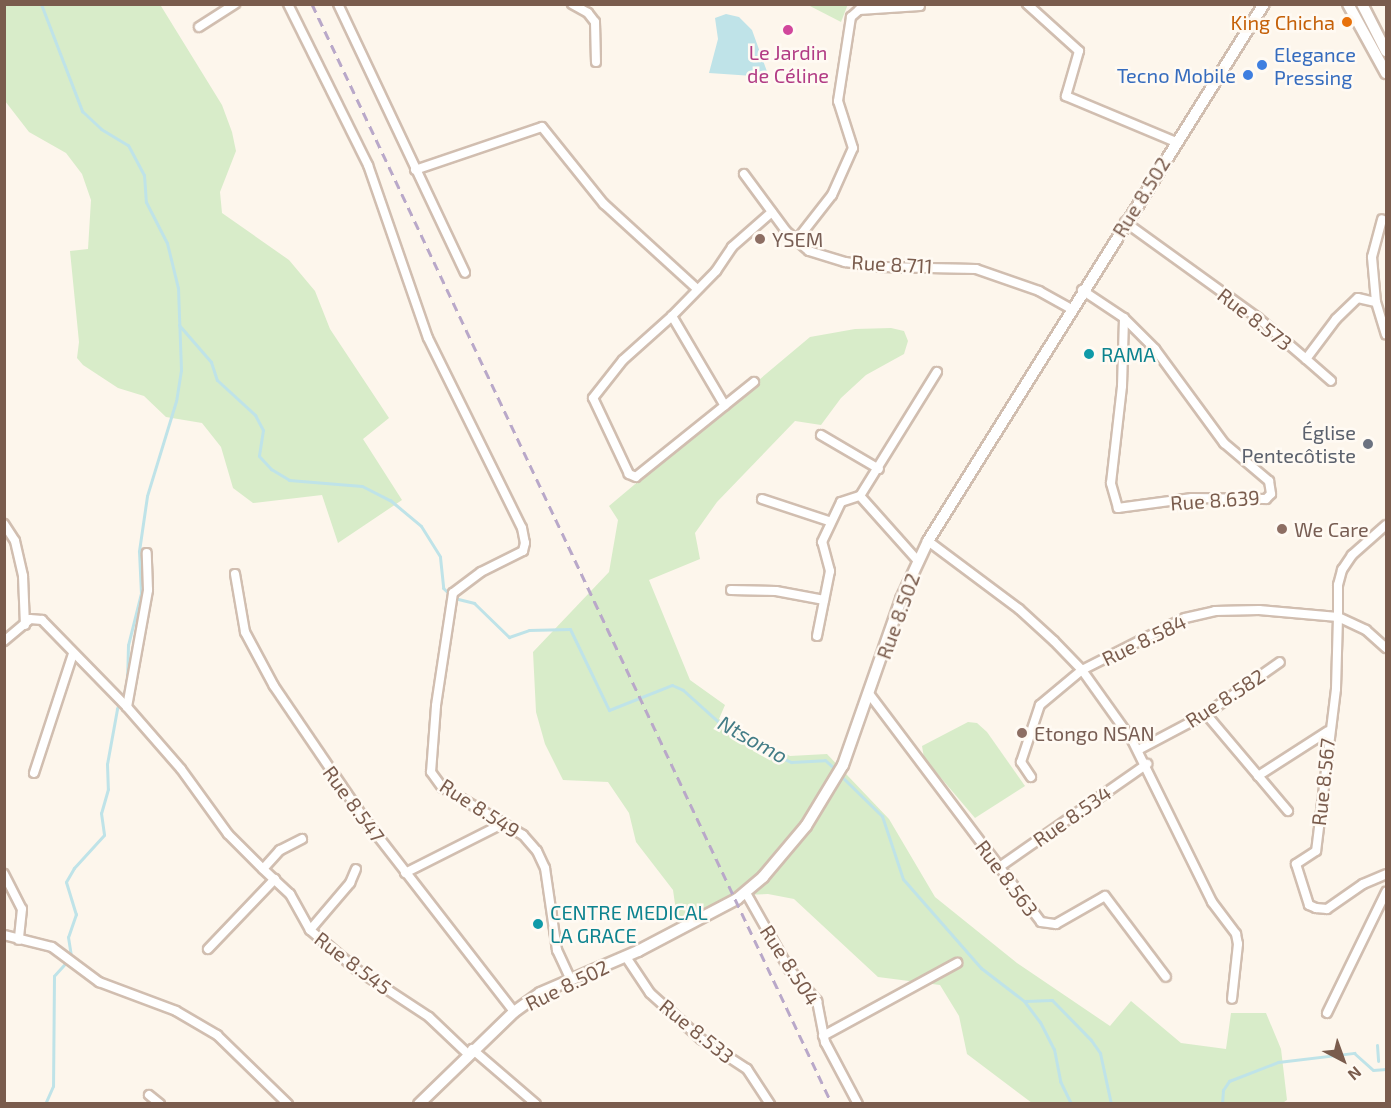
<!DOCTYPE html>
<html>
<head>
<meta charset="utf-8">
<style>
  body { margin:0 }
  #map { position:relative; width:1391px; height:1108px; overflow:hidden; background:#fdf6ec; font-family:"Exo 2",sans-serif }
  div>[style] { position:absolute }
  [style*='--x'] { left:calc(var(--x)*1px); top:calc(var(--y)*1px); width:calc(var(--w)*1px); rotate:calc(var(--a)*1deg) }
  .green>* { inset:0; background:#d8ecc9 }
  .water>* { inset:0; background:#bfe3e8 }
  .stream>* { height:3px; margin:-1.5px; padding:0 1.5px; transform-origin:1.5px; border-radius:1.5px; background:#bfe3e8 }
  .roads { filter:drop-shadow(2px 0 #d1beb0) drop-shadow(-2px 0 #d1beb0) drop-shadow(0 2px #d1beb0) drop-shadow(0 -2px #d1beb0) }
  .minor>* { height:8px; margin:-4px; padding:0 4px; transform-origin:4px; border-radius:4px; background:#fff }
  .secondary>* { height:10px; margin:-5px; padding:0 5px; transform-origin:5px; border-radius:5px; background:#fff }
  .rail>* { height:3px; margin-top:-1.5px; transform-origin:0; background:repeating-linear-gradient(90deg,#b9a8c9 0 9px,transparent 0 15px) }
  .dots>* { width:16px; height:16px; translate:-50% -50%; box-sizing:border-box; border:3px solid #fffaf3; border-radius:50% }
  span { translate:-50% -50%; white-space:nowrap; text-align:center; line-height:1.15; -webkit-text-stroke:5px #fffaf3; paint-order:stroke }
  .food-label { font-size:20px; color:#c56008 }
  .right { translate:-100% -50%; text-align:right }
  .hotel-label { font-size:20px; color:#b23c85 }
  .shop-label { font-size:20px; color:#366cbe }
  .left { translate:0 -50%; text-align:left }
  .street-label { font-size:20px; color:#7a5c4d }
  .education-label { font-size:20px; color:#785e54 }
  .culture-label { font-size:20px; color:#0d838f }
  .worship-label { font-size:20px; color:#5b616d }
  .water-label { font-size:21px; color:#437c86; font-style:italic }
  .frame { position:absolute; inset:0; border:6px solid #7a5c4d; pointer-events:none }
  .north { position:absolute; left:1313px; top:1030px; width:60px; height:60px; -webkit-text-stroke:4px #fffaf3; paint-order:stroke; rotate:139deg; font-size:16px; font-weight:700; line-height:24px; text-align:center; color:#7a5c4d }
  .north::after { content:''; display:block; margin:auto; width:21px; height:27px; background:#7a5c4d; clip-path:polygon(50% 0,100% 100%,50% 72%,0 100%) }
</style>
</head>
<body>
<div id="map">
  <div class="green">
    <div style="clip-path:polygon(5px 4px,161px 6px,222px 105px,232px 132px,236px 151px,220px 192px,222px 213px,289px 260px,315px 291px,330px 329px,389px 418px,363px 439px,402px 500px,338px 543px,322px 495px,253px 503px,233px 488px,221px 447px,202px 423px,166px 417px,144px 396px,118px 388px,83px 365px,77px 358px,79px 342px,70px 251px,88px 249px,91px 200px,82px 174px,66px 153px,29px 132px,5px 101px)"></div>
    <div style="clip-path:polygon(848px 4px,841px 22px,808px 5px,808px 4px)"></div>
    <div style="clip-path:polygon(891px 328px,904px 331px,908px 341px,904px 354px,866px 375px,841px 398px,821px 425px,795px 421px,717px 502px,695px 533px,700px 559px,649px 580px,690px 680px,725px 705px,719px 719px,790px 756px,827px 754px,889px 819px,935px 897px,1017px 963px,1110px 1026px,1131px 1001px,1181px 1043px,1226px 1049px,1231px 1013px,1266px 1013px,1281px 1049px,1287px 1100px,1281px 1104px,1032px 1103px,967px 1054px,959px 1016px,940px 985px,878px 977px,794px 899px,768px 894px,742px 895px,679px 932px,673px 890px,636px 842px,629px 813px,608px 782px,563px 780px,545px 744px,536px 712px,533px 652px,609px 572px,618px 520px,609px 506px,810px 337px,855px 329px)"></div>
    <div style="clip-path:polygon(968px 722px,977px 723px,987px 732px,1025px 786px,975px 818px,924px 758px,922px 746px)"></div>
  </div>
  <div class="water">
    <div style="clip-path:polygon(726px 14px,739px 17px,752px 30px,769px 77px,709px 73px,718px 39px,715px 18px)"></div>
  </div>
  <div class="stream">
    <div style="--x:41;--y:4;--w:115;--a:69"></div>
    <div style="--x:82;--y:111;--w:26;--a:43"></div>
    <div style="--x:101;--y:129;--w:31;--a:31"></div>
    <div style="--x:128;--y:145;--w:34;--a:62"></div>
    <div style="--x:144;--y:175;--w:27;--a:86"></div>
    <div style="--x:146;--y:202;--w:46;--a:62.9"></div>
    <div style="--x:167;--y:243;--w:46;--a:76.3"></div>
    <div style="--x:178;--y:288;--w:82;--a:87.9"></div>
    <div style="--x:181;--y:370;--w:31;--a:99"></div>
    <div style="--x:176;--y:401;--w:99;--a:107"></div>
    <div style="--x:147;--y:496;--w:56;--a:98.3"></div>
    <div style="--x:139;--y:551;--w:42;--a:87.3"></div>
    <div style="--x:141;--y:593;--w:54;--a:104"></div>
    <div style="--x:128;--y:645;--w:40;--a:91.4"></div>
    <div style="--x:127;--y:685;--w:26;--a:113"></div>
    <div style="--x:117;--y:709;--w:56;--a:100.3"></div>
    <div style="--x:107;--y:764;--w:25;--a:88"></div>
    <div style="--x:108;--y:789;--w:25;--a:106"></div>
    <div style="--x:101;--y:813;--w:22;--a:82"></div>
    <div style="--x:104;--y:835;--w:45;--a:132.3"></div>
    <div style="--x:74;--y:868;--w:16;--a:120"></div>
    <div style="--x:66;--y:882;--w:34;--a:73"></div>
    <div style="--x:76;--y:914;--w:24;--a:109"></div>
    <div style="--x:68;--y:937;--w:20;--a:81"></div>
    <div style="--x:71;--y:957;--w:25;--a:132"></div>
    <div style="--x:54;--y:976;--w:110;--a:90.5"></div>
    <div style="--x:53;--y:1086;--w:20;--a:114"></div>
    <div style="--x:179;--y:325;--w:49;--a:49.1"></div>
    <div style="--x:211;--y:362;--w:19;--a:72"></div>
    <div style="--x:217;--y:380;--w:52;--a:42.6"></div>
    <div style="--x:255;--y:415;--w:17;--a:62"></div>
    <div style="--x:263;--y:430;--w:26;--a:99"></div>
    <div style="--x:259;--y:456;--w:18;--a:47"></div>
    <div style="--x:271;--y:469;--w:21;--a:31"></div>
    <div style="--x:289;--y:480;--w:73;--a:4.7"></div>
    <div style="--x:362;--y:486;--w:31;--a:27"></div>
    <div style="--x:390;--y:500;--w:40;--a:40"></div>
    <div style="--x:421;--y:526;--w:36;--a:58"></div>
    <div style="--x:440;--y:557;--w:31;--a:84"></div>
    <div style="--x:443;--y:588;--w:15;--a:42"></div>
    <div style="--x:454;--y:598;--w:21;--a:14"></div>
    <div style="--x:474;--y:603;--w:49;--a:44.2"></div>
    <div style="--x:509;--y:637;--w:21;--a:-19"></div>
    <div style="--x:529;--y:630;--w:41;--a:-1.4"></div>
    <div style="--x:570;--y:629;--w:90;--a:64.3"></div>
    <div style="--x:609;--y:710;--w:68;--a:-21.6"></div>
    <div style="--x:672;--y:685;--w:12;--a:24"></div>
    <div style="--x:683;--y:690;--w:57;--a:42.1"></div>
    <div style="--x:725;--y:728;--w:55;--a:28.4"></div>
    <div style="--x:773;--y:754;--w:20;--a:24"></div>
    <div style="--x:791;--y:762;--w:34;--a:-3"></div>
    <div style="--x:825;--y:760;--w:15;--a:42"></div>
    <div style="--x:840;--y:775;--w:59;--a:44.3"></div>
    <div style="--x:882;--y:816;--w:66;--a:71.6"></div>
    <div style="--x:903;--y:879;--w:118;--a:48.8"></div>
    <div style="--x:981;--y:968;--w:54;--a:37.5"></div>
    <div style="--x:1024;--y:1001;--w:26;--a:53"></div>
    <div style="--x:1040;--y:1022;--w:30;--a:63"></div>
    <div style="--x:1054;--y:1049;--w:33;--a:79"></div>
    <div style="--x:1060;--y:1081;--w:25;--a:64"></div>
    <div style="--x:1025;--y:1001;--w:27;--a:-2"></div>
    <div style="--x:1052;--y:1000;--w:56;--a:45.7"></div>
    <div style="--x:1091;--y:1040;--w:16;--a:55"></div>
    <div style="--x:1100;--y:1053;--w:52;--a:77.8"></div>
    <div style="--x:1377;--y:1045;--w:16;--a:86"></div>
    <div style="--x:1222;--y:1104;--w:14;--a:-86"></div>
    <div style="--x:1223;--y:1090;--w:11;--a:-56"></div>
    <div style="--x:1229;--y:1081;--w:53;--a:-21.2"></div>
    <div style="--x:1278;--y:1062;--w:77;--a:-6.8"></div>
    <div style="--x:1354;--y:1053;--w:25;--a:42"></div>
    <div style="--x:1373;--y:1070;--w:13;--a:-4"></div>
  </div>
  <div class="roads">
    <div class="minor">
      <div style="--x:288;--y:4;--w:180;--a:63.6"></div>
      <div style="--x:368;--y:165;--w:183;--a:70.9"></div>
      <div style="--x:428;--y:338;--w:212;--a:63.7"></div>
      <div style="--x:522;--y:528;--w:15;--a:79"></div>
      <div style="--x:525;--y:543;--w:8;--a:104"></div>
      <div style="--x:523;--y:551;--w:47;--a:153.4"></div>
      <div style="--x:481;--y:572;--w:35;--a:143"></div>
      <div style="--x:453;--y:593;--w:114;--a:98.6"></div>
      <div style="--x:436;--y:706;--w:66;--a:94.3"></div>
      <div style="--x:431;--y:772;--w:19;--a:54"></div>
      <div style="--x:442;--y:787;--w:94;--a:30.7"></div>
      <div style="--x:523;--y:835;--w:21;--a:49"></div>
      <div style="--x:537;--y:851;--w:19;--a:65"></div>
      <div style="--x:545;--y:868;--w:83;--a:81.7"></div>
      <div style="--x:557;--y:950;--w:31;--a:65"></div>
      <div style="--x:338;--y:4;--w:297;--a:64.7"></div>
      <div style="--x:572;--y:4;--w:18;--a:29"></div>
      <div style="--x:588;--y:13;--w:11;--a:52"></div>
      <div style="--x:595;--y:22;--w:40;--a:88.6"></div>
      <div style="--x:1027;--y:4;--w:70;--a:42.1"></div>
      <div style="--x:1079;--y:51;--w:47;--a:106.1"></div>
      <div style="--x:1066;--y:96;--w:119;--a:22.7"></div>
      <div style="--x:199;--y:27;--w:43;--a:-32.6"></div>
      <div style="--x:415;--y:170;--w:134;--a:-18.7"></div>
      <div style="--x:542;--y:127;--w:99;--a:51.2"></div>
      <div style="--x:604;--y:204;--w:126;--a:42.4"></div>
      <div style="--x:744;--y:174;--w:71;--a:53.6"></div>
      <div style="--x:786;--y:231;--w:30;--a:41"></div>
      <div style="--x:809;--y:251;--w:38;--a:17"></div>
      <div style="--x:845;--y:262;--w:37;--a:8"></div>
      <div style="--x:882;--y:267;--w:94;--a:1.2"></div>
      <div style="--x:976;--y:269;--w:67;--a:19.2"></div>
      <div style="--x:1039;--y:291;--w:37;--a:29"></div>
      <div style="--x:1125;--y:222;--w:164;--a:35.8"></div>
      <div style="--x:1258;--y:318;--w:63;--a:40.5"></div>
      <div style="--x:1306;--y:359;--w:50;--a:-53.1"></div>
      <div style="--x:1336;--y:319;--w:30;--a:-44"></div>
      <div style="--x:1358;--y:298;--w:18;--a:13"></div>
      <div style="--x:1376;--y:302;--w:34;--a:73"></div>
      <div style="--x:796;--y:241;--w:58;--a:-52"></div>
      <div style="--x:832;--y:195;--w:51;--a:-65.9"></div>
      <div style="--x:853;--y:148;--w:49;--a:-107.7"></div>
      <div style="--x:838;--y:101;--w:85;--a:-81.2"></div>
      <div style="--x:851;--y:17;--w:11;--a:-41"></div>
      <div style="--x:859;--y:10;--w:61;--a:-3.8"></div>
      <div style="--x:1082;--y:290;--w:50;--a:33.7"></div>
      <div style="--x:1124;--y:318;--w:44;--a:45"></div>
      <div style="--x:1155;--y:349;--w:117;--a:53.7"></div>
      <div style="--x:1224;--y:443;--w:59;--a:40.2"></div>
      <div style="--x:1269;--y:481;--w:13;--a:81"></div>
      <div style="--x:1271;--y:494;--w:7;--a:135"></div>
      <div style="--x:1266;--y:499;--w:74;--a:-179.2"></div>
      <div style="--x:1192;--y:498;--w:75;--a:172.3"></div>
      <div style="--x:1118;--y:508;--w:26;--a:-106"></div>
      <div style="--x:1111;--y:483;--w:98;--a:-83.5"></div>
      <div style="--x:1122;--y:386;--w:68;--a:-88.3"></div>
      <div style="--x:1376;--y:302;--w:45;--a:-95.1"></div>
      <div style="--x:1372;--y:257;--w:39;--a:-75"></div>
      <div style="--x:672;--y:316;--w:104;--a:59.5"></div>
      <div style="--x:1306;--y:359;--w:33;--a:41"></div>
      <div style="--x:754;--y:382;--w:151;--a:141.2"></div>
      <div style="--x:636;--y:477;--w:8;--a:-157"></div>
      <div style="--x:629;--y:474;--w:84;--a:-115.3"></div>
      <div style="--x:593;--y:398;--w:48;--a:-51.7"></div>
      <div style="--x:623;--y:360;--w:66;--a:-41.9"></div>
      <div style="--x:672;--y:316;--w:63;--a:-45.6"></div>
      <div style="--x:716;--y:271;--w:29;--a:-56"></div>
      <div style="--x:732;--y:247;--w:53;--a:-41.2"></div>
      <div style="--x:821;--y:435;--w:67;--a:30.4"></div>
      <div style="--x:860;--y:496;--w:146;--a:-58.2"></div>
      <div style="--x:762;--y:499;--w:71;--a:18.2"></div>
      <div style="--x:4;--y:524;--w:20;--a:57"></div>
      <div style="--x:15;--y:541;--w:36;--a:77"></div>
      <div style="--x:23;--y:576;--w:49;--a:87.7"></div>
      <div style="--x:928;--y:541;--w:114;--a:36.8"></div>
      <div style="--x:1019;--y:609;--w:47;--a:42.4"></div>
      <div style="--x:1054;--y:641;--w:40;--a:46"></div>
      <div style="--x:1082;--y:670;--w:86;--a:54.5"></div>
      <div style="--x:1132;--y:740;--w:181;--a:63.7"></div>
      <div style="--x:1212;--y:902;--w:40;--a:53"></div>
      <div style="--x:1236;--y:934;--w:10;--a:79"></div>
      <div style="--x:1238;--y:944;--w:55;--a:96.2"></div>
      <div style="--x:235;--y:574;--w:59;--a:80.2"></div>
      <div style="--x:245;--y:632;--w:61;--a:61.8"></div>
      <div style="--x:274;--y:686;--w:158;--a:55.8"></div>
      <div style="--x:363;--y:817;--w:247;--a:52.2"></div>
      <div style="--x:731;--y:590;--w:45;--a:1.3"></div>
      <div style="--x:776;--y:591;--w:49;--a:10.6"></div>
      <div style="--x:817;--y:636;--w:66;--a:-78.7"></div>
      <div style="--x:830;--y:571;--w:30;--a:-105"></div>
      <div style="--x:822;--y:542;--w:44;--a:-64.6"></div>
      <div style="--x:841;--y:502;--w:20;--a:-18"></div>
      <div style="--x:860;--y:496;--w:87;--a:48.3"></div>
      <div style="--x:4;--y:641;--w:34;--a:-40"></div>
      <div style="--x:30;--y:619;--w:12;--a:5"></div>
      <div style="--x:42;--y:620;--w:122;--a:45.7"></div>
      <div style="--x:127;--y:707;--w:82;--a:48.9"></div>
      <div style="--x:181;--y:769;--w:80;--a:54.1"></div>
      <div style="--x:228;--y:834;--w:49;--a:45"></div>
      <div style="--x:1386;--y:648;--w:27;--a:-138"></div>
      <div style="--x:1366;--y:630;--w:31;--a:-155"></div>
      <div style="--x:1338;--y:617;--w:72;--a:91.6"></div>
      <div style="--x:1336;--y:689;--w:163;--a:97"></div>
      <div style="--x:1316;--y:851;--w:24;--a:147"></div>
      <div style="--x:1296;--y:864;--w:43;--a:72.4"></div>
      <div style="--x:1309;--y:905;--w:8;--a:23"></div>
      <div style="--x:1316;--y:908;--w:11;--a:5"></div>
      <div style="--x:1327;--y:909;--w:44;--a:-34.8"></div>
      <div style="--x:1363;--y:884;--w:25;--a:-23"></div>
      <div style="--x:870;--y:695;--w:284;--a:53"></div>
      <div style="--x:1041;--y:922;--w:15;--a:8"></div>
      <div style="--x:1056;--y:924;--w:56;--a:-29.7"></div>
      <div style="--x:1105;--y:896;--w:101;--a:53"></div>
      <div style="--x:127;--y:707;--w:119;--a:-79.8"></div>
      <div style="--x:148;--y:590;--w:37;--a:-92"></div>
      <div style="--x:1206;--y:714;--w:127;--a:49.8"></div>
      <div style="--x:1138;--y:750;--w:77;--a:-27.9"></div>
      <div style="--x:1206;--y:714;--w:90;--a:-35.1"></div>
      <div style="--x:34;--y:773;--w:125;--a:-71.9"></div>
      <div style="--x:1258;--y:776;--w:83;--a:-32.7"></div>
      <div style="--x:1031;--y:777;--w:18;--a:-124"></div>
      <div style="--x:1021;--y:762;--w:60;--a:-71.6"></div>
      <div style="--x:1040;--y:705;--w:55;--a:-39.8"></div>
      <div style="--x:1082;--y:670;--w:115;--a:-26.8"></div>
      <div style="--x:1185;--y:618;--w:31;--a:-13"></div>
      <div style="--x:1215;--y:611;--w:44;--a:-1.3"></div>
      <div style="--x:1259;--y:610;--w:79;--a:5.1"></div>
      <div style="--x:1338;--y:617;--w:32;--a:-90"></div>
      <div style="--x:1338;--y:585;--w:16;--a:-75"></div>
      <div style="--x:1342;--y:570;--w:18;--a:-56"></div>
      <div style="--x:1352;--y:555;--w:45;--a:-41.4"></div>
      <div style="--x:302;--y:839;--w:25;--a:153"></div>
      <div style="--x:280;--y:850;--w:25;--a:132"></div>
      <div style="--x:263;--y:869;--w:37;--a:43"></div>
      <div style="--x:290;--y:894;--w:41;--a:60.9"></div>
      <div style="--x:310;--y:930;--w:60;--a:40.3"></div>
      <div style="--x:356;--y:969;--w:87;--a:33.3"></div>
      <div style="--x:429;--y:1017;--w:52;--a:43.5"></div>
      <div style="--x:998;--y:868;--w:182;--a:-34.9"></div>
      <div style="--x:405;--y:873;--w:111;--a:-26.8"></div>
      <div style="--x:4;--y:874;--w:39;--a:63"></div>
      <div style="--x:22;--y:909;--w:31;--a:96"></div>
      <div style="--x:746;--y:893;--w:87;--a:60.5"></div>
      <div style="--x:789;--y:969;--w:43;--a:48.8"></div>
      <div style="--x:817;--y:1001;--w:42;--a:79"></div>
      <div style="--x:825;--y:1042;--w:70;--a:62"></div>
      <div style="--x:310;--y:930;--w:62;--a:-49.6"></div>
      <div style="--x:350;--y:883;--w:15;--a:-67"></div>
      <div style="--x:4;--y:935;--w:49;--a:14"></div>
      <div style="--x:52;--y:947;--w:59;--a:36.7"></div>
      <div style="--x:99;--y:982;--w:82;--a:20.6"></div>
      <div style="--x:176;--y:1011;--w:48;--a:30.3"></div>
      <div style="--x:217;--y:1035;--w:99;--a:44.2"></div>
      <div style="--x:208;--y:949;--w:97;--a:-46.3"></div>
      <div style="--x:626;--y:957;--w:43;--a:56.3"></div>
      <div style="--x:650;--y:993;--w:69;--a:42"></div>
      <div style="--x:701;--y:1039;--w:55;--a:33.1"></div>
      <div style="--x:747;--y:1069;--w:42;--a:56.7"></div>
      <div style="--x:1327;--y:1013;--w:135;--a:-64"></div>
      <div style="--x:823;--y:1036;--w:153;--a:-28.6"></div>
      <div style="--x:472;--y:1049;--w:84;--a:40.7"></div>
      <div style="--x:149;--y:1095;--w:14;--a:39"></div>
    </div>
    <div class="secondary">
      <div style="--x:1348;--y:4;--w:79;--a:61.2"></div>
      <div style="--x:1362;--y:4;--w:53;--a:62.9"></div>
      <div style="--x:419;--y:1104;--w:132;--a:-44.1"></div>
      <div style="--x:514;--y:1012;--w:32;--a:-36"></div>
      <div style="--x:540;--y:993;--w:107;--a:-23.2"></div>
      <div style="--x:638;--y:951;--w:112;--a:-27.7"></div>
      <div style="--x:737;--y:899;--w:34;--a:-40"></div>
      <div style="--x:763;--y:877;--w:67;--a:-49.9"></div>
      <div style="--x:806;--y:826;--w:71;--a:-58.8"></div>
      <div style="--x:843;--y:765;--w:176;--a:-70.7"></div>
      <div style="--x:901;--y:599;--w:64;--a:-65"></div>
      <div style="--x:928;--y:541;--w:633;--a:-57.97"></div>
    </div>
  </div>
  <div class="rail">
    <div style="--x:312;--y:4;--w:1217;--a:64.7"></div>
  </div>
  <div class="dots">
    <div style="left:1347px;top:22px;background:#e8710a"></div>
    <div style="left:788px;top:30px;background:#d1479c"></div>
    <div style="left:1262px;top:65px;background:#3f7fe0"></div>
    <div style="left:1248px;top:75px;background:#3f7fe0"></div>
    <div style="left:760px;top:239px;background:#8d6e63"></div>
    <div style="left:1089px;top:354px;background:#0f9aa8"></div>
    <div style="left:1368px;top:444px;background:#6b7280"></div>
    <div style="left:1282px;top:529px;background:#8d6e63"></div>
    <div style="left:1022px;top:733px;background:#8d6e63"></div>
    <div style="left:538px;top:924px;background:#0f9aa8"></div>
  </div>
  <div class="food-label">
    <span class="right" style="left:1335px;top:22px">King Chicha</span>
  </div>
  <div class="hotel-label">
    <span style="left:788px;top:64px">Le Jardin<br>de Céline</span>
  </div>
  <div class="shop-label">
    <span class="left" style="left:1274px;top:66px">Elegance<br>Pressing</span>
    <span class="right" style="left:1236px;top:75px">Tecno Mobile</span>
  </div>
  <div class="street-label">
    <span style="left:1141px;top:197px;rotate:-58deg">Rue 8.502</span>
    <span style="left:892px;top:264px;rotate:3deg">Rue 8.711</span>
    <span style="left:1255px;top:319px;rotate:38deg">Rue 8.573</span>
    <span style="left:1215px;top:500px;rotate:-4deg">Rue 8.639</span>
    <span style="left:898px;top:616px;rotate:-70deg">Rue 8.502</span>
    <span style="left:1144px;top:640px;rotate:-26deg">Rue 8.584</span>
    <span style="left:1225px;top:698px;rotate:-33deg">Rue 8.582</span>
    <span style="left:1323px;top:782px;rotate:-84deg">Rue 8.567</span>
    <span style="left:354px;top:804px;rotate:54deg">Rue 8.547</span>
    <span style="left:480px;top:808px;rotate:33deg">Rue 8.549</span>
    <span style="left:1072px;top:816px;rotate:-35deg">Rue 8.534</span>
    <span style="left:1007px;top:878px;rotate:53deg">Rue 8.563</span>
    <span style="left:353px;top:963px;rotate:37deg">Rue 8.545</span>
    <span style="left:790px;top:965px;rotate:57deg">Rue 8.504</span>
    <span style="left:567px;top:985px;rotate:-26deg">Rue 8.502</span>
    <span style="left:697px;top:1031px;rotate:39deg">Rue 8.533</span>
  </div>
  <div class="education-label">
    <span class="left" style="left:772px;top:239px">YSEM</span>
    <span class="left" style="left:1294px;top:529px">We Care</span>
    <span class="left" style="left:1034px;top:733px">Etongo NSAN</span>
  </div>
  <div class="culture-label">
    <span class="left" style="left:1101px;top:354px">RAMA</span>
    <span class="left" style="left:550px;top:924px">CENTRE MEDICAL<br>LA GRACE</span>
  </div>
  <div class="worship-label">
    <span class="right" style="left:1356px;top:444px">Église<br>Pentecôtiste</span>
  </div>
  <div class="water-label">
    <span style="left:753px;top:739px;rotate:29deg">Ntsomo</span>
  </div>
  <div class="frame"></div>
  <div class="north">N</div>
</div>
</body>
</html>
